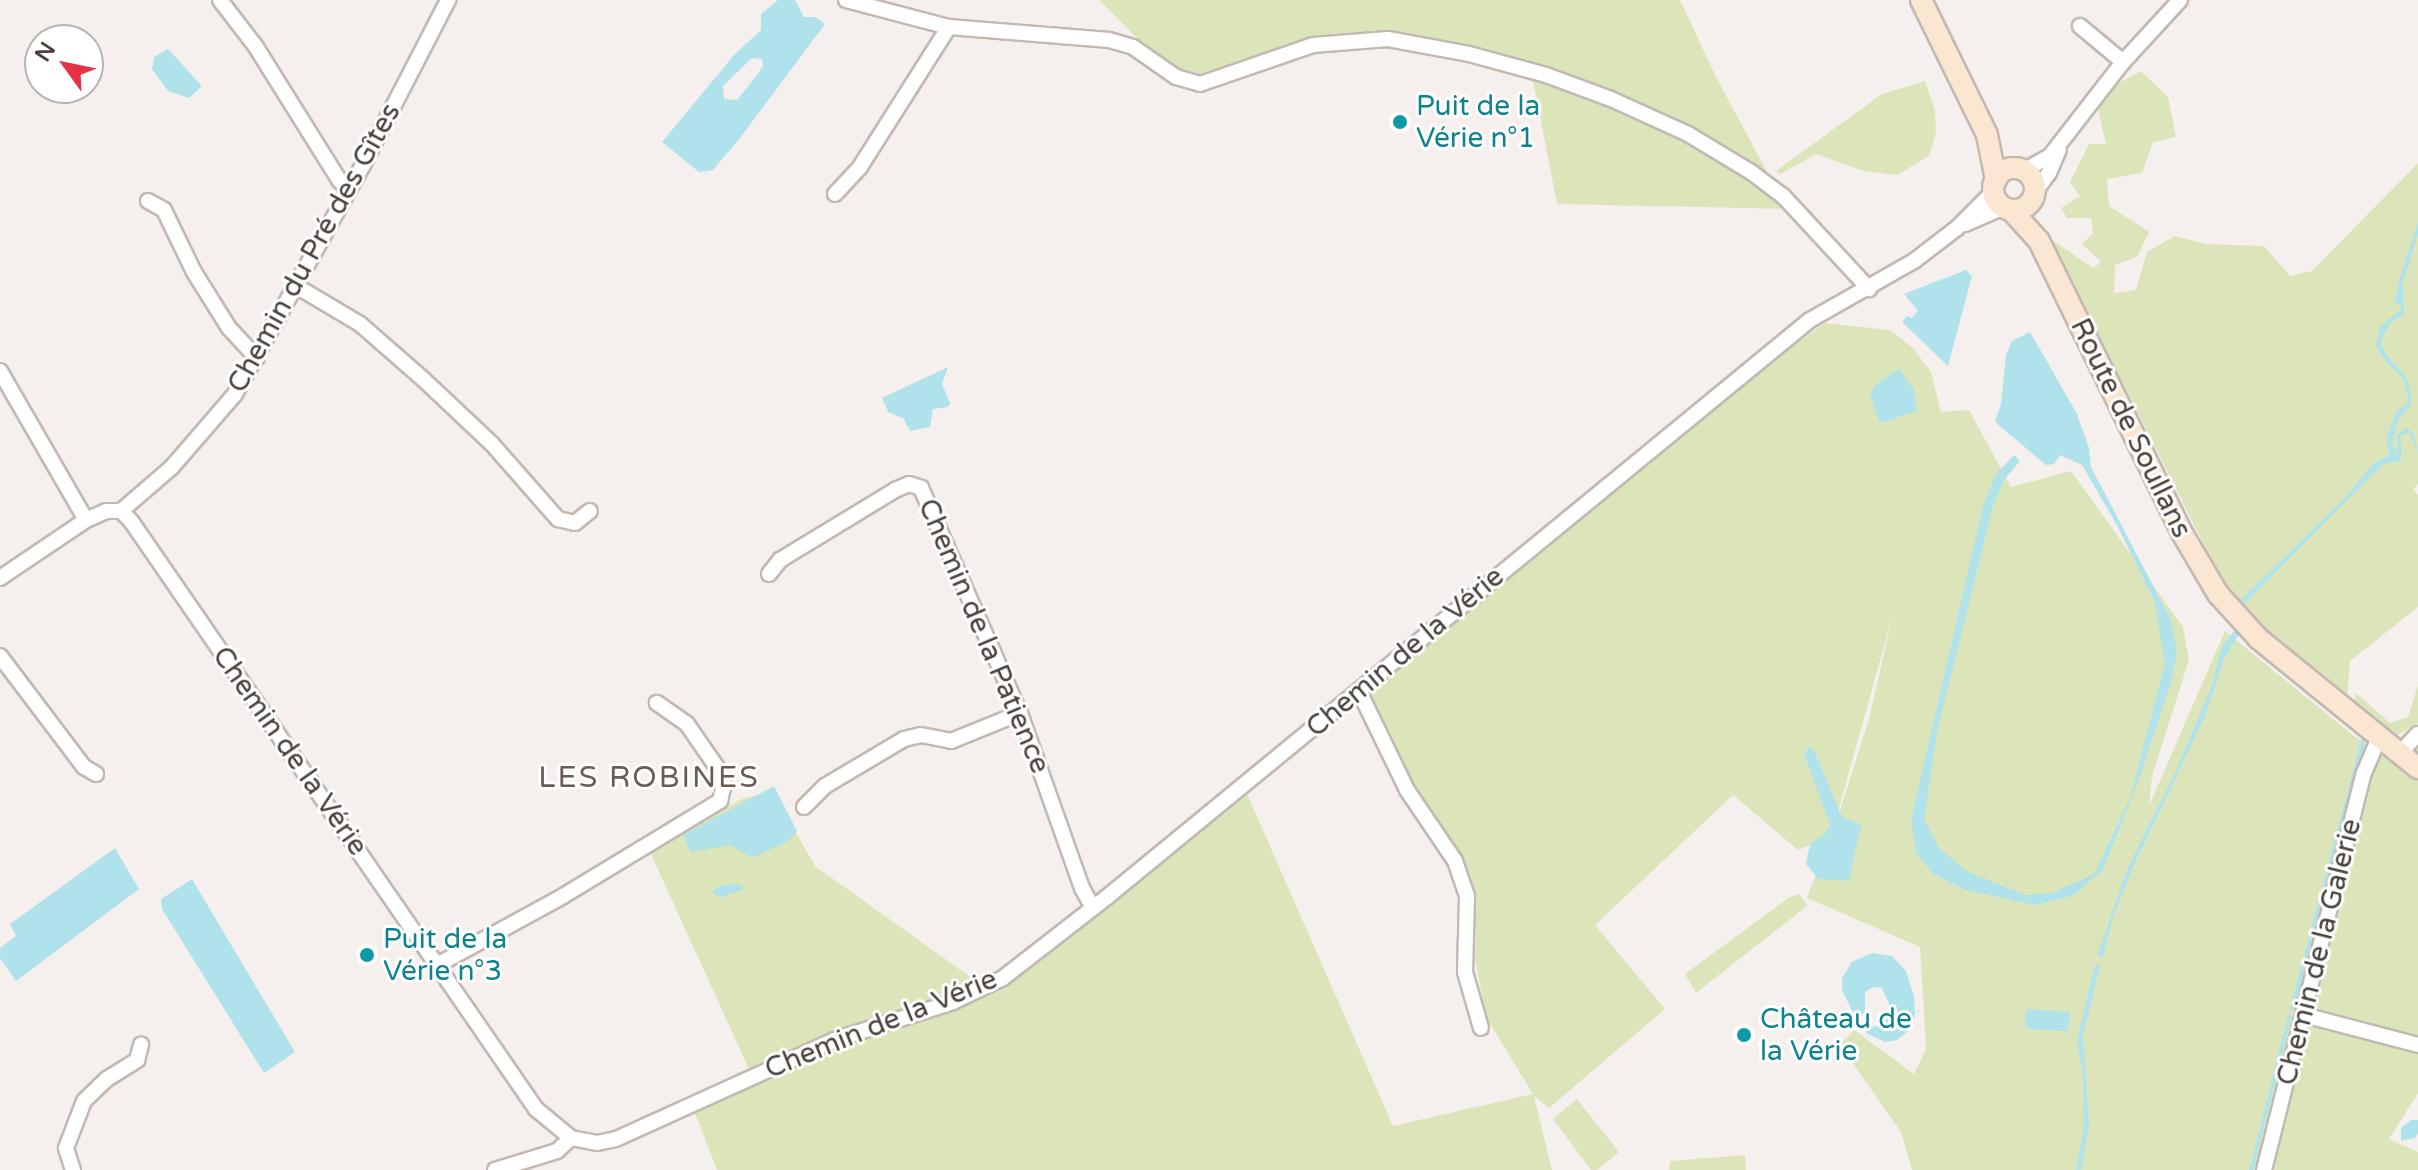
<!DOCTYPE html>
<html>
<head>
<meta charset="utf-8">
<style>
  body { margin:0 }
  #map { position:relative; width:2418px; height:1170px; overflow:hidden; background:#f5f0ed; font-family:"Varela Round",sans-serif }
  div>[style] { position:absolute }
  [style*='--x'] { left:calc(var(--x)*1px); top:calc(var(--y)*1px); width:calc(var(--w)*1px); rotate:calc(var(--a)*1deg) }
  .green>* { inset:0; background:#dce5ba }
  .water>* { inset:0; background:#afe2eb; transform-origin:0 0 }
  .roads { filter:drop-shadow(2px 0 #c3b9b3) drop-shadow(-2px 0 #c3b9b3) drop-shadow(0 2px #c3b9b3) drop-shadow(0 -2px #c3b9b3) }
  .minor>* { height:14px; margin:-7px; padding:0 7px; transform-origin:7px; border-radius:7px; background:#fff }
  .secondary>* { height:20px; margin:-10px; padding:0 10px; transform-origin:10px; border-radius:10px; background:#fae6d1 }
  .secondary>.ring { margin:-10px; padding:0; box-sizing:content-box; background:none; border:20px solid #fae6d1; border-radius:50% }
  .dots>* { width:22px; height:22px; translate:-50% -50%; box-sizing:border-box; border:4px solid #fff; border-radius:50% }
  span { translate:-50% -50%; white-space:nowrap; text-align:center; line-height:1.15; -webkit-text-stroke:6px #fff; paint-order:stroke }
  .culture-label { font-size:28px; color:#0d838f }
  .left { translate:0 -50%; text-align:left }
  .street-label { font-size:28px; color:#49403a }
  .neighbourhood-label { font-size:30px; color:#6b5b53; letter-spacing:2px }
  .north { position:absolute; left:24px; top:24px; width:80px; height:80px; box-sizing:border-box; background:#fff; border:2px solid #b6b3b0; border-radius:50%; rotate:303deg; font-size:22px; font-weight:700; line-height:32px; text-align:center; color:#49403a }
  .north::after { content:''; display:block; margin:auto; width:28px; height:36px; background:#e73244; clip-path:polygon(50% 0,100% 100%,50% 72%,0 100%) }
</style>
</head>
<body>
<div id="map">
  <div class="green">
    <div style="clip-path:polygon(1099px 0,1680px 0,1715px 75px,1787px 209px,1557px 204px,1530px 65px,1392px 36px,1300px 41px,1233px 75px,1193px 80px,1147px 48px)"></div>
    <div style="clip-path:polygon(2141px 71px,2168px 97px,2176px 137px,2153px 142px,2142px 173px,2107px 179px,2109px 206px,2149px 232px,2137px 257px,2115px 265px,2114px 293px,2136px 290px,2147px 252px,2175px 236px,2206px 244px,2264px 246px,2290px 276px,2312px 271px,2418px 163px,2418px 484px,2413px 489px,2418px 495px,2418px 607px,2350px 661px,2347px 700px,2247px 617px,2220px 577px,2051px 239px,2093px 268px,2101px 262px,2082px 244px,2093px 233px,2091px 218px,2067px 218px,2061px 208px,2080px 196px,2070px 182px,2089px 144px,2106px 144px,2098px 110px,2112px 87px)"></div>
    <div style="clip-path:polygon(1925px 81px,1935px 111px,1936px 132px,1929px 156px,1897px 175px,1863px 171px,1817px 154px,1780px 174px,1776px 171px,1882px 94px)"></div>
    <div style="clip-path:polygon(evenodd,1825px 323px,1890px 330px,1913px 348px,1931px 372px,1941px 412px,1969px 410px,2011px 487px,2071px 471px,2183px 627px,2189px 660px,2152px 776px,2149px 806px,2225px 631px,2354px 736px,2396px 763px,2418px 748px,2418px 1093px,2389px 1139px,2418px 1152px,2418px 1170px,1912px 1170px,1901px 1132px,1840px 1045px,1854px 1030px,1914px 1074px,1926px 1049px,1920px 947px,1807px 898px,1830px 837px,1798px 850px,1733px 795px,1595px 925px,1665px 1009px,1549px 1108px,1534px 1096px,1552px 1170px,717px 1170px,689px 1098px,749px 1069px,650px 852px,742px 799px,772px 791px,815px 866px,994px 994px,1247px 794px,1393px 1126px,1533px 1094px,1486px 1017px,1475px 959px,1476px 904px,1366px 693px,1748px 378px,1825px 323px,1893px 614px,1869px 719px,1835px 826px,1834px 826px,1893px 614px)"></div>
    <div style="clip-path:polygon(2418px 685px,2418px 723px,2397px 735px,2381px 730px,2354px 702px,2356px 693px,2390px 723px,2408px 717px)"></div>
    <div style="clip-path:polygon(1799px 894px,1807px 906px,1696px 993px,1685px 974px,1788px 898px)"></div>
    <div style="clip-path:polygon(1577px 1099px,1619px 1152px,1597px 1170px,1591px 1170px,1553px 1119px)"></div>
    <div style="clip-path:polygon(1745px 1155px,1746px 1170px,1669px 1170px,1670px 1161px)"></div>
  </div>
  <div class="water">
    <div style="clip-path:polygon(evenodd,778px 0,795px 0,804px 17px,815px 17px,825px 24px,740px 138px,713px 170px,699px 172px,662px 142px,734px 55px,761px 30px,761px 14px,778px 0,752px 58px,762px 59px,763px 66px,758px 74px,737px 100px,724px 99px,723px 86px,752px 58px)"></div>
    <div style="clip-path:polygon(168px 49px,202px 86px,189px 98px,168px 91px,152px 69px,154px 57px)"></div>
    <div style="clip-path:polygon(2418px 222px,2418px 234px,2403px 282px,2404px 314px,2389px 324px,2380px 343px,2391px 361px,2406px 376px,2411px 393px,2411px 405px,2398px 419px,2392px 444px,2397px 452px,2391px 459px,2398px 453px,2397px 434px,2407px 428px,2414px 434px,2418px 453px,2409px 432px,2400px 436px,2402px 455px,2399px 461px,2383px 464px,2241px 607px,2237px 603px,2341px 502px,2373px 464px,2389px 455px,2387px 438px,2396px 411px,2407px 404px,2408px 395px,2403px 378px,2388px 364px,2376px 346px,2380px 327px,2402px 308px,2395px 301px,2399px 281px)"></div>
    <div style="clip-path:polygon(1966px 270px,1972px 276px,1948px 366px,1902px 322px,1907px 316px,1912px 318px,1918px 311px,1904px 294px)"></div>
    <div style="clip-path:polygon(2030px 332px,2077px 414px,2089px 448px,2091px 467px,2171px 620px,2177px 652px,2171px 682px,2139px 779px,2103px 870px,2072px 896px,2035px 905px,1965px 890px,1933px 874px,1916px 853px,1911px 820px,1983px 506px,1996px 474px,2014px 455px,2020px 461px,2004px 480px,1993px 506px,1937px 732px,1924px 819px,1939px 848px,1968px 872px,2025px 895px,2052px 893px,2094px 874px,2130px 798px,2165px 664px,2155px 603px,2118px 527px,2082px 465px,2060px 455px,2054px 464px,2046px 465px,1995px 422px,2001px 404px,2006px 355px,2012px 341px)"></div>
    <div style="clip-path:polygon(948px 367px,942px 384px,950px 403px,948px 407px,933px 409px,930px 427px,910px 431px,903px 418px,888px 412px,882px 398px)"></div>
    <div style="clip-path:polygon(1899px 369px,1914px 390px,1917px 411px,1880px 423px,1870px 396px,1875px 385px)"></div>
    <div style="clip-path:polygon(2226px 616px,2365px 736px,2363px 756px,2294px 1010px,2290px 1009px,2362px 737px,2240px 633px,2224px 659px,2205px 716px,2135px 863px,2113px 917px,2103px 957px,2097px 956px,2128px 867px,2176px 771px,2212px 685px,2222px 647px,2235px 629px,2224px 619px)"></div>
    <div style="clip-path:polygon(1808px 748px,1813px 748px,1842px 817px,1861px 825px,1849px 881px,1818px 879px,1806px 864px,1810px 844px,1826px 833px,1830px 824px,1804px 755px)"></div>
    <div style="clip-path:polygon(774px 786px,797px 831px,788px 841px,752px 858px,731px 845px,691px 852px,683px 835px)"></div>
    <div style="clip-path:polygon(115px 848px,139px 889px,16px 981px,0 958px,0 948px,16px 936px,10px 924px)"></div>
    <div style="clip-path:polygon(192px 879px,295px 1052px,264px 1073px,162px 909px,161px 899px)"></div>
    <div style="clip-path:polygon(732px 884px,742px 885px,743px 889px,720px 898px,712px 892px,717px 887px)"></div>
    <div style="clip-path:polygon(1872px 953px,1892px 956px,1906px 971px,1914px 997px,1915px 1016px,1908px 1031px,1897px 1040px,1885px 1042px,1866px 1033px,1867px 1027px,1882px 1026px,1892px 1011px,1882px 988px,1873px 987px,1865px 992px,1865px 1013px,1859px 1017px,1854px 1015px,1842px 990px,1842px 978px,1852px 962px)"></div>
    <div style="clip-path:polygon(2095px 964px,2100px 966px,2083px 1036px,2089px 1125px,2081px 1170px,2076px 1170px,2084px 1127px,2083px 1074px,2077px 1041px)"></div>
    <div style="clip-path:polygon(2026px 1009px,2070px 1012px,2068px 1031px,2029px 1029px,2025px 1024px)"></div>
    <div style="left:2288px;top:1015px;width:4px;height:160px;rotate:14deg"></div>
    <div style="clip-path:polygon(2411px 1120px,2418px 1120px,2418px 1133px,2415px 1138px,2401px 1141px,2401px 1128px)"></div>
  </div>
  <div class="roads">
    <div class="minor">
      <div style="--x:220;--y:0;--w:59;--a:52.5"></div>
      <div style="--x:256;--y:47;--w:157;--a:58"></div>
      <div style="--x:339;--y:180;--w:14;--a:45"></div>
      <div style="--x:846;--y:0;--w:106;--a:14.7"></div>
      <div style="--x:949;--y:27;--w:161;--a:4.6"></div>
      <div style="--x:1109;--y:40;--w:25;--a:16"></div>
      <div style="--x:1133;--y:47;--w:52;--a:34.9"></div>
      <div style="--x:1176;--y:77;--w:25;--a:16"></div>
      <div style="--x:1200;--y:84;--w:120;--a:-19"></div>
      <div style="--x:1313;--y:45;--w:75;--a:-4.6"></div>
      <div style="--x:1388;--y:39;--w:82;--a:10.5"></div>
      <div style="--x:1469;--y:54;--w:80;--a:15.3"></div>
      <div style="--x:1546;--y:75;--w:69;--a:20.3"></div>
      <div style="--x:1611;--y:99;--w:85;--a:24.4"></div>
      <div style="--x:1688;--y:134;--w:74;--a:31.1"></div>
      <div style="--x:1751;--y:172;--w:40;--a:37"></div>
      <div style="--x:1783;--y:196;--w:127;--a:47.2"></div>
      <div style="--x:2080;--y:26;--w:56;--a:39.9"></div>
      <div style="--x:2023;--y:171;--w:31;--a:-29"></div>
      <div style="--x:2050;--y:156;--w:119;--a:-52.2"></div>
      <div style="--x:2123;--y:62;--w:84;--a:-47.4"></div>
      <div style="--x:2035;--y:192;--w:24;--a:-54"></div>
      <div style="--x:2049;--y:173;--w:25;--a:-67"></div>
      <div style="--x:835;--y:194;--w:37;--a:-47"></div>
      <div style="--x:860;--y:167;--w:166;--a:-57.6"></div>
      <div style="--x:148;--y:201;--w:18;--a:29"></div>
      <div style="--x:164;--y:210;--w:69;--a:64.2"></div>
      <div style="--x:194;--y:272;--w:66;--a:58"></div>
      <div style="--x:229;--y:328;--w:41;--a:47"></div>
      <div style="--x:1965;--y:224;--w:43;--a:-23.6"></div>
      <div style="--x:296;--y:286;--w:74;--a:30.7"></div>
      <div style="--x:360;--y:324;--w:84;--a:41.1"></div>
      <div style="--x:423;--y:379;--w:95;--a:43.3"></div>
      <div style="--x:492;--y:444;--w:100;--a:48.7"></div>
      <div style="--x:558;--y:519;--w:17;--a:13"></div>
      <div style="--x:575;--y:523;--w:19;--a:-39"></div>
      <div style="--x:0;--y:371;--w:172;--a:60"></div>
      <div style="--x:121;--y:511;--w:67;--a:-40.8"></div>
      <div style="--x:172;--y:467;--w:96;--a:-49.2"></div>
      <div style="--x:235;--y:394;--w:262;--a:-60.8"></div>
      <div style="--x:363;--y:165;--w:186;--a:-62.7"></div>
      <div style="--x:769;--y:574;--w:18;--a:-52"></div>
      <div style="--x:780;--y:560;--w:135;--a:-31.3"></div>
      <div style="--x:895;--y:490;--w:15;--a:-23"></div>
      <div style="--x:909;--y:484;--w:13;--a:18"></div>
      <div style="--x:921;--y:488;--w:246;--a:66.3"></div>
      <div style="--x:1020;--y:713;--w:186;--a:70.5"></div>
      <div style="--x:1082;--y:888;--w:23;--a:61"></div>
      <div style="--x:0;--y:578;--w:104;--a:-34"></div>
      <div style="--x:86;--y:520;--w:22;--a:-24"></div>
      <div style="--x:106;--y:511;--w:15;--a:0"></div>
      <div style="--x:121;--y:511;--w:14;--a:45"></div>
      <div style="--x:131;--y:521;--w:714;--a:55.44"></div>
      <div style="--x:536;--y:1109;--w:45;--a:39.6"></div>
      <div style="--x:571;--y:1138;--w:26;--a:11"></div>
      <div style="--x:597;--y:1143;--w:19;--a:-12"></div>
      <div style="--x:616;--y:1139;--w:239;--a:-24.4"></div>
      <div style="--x:834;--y:1040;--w:125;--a:-17.7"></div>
      <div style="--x:953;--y:1002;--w:55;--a:-25.6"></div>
      <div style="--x:1003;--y:978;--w:132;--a:-37.9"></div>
      <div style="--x:1107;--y:897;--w:909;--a:-39.38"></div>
      <div style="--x:1810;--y:320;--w:120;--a:-29.6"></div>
      <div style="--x:1914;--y:261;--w:54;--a:-37.5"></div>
      <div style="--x:1957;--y:228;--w:52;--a:-45"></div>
      <div style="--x:0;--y:656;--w:139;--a:52.9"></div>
      <div style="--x:84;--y:767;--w:14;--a:30"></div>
      <div style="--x:1359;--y:691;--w:110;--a:64.1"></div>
      <div style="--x:1407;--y:790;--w:86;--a:55.9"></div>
      <div style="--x:1455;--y:861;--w:37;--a:71"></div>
      <div style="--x:1467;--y:896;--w:76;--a:91.5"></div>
      <div style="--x:1465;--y:972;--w:58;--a:74.1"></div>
      <div style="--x:2400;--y:753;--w:26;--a:-47"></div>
      <div style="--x:804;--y:807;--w:30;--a:-45"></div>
      <div style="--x:825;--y:786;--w:92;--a:-30.7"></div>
      <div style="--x:904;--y:739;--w:17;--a:-13"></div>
      <div style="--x:921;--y:735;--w:31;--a:11"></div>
      <div style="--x:951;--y:741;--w:74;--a:-22.1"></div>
      <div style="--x:439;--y:964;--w:141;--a:-28.7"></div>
      <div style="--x:563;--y:896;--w:184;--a:-31.2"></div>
      <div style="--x:720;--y:801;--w:17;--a:-77"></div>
      <div style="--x:724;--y:784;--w:16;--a:-112"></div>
      <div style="--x:718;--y:769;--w:55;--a:-124.6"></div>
      <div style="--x:687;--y:724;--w:37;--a:-145"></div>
      <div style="--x:2304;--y:1015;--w:118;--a:14.7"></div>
      <div style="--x:73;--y:1170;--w:23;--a:-108"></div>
      <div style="--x:66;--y:1148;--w:50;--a:-69"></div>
      <div style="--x:84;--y:1101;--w:32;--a:-44"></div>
      <div style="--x:107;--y:1079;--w:36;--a:-32"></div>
      <div style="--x:137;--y:1060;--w:16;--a:-75"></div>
      <div style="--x:495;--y:1170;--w:65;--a:-17"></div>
      <div style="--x:557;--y:1151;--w:19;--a:-43"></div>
      <div style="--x:2264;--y:1170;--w:409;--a:-75.9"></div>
      <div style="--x:2364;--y:773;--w:39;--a:-67"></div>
    </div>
    <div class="secondary">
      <div style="--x:1921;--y:0;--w:150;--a:63.9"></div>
      <div style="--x:1987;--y:135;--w:46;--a:78.7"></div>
      <div class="ring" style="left:1993px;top:168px;width:22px;height:22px"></div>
      <div style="--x:2011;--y:210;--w:42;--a:47.9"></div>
      <div style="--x:2039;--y:241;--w:325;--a:63.9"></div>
      <div style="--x:2182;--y:533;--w:71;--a:59.5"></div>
      <div style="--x:2218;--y:594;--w:61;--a:47.7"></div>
      <div style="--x:2259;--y:639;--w:205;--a:39.1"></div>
    </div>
  </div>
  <div class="dots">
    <div style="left:1400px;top:122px;background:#0f9aa8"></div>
    <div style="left:367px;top:955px;background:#0f9aa8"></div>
    <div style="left:1744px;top:1035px;background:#0f9aa8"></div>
  </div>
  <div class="culture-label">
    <span class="left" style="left:1416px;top:122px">Puit de la<br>Vérie n°1</span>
    <span class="left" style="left:383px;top:955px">Puit de la<br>Vérie n°3</span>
    <span class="left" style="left:1760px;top:1035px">Château de<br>la Vérie</span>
  </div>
  <div class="street-label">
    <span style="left:314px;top:248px;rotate:-61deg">Chemin du Pré des Gîtes</span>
    <span style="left:2131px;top:428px;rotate:64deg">Route de Soullans</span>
    <span style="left:984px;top:636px;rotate:67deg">Chemin de la Patience</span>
    <span style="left:1405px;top:652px;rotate:-40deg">Chemin de la Vérie</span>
    <span style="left:290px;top:751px;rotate:55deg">Chemin de la Vérie</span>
    <span style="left:2319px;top:952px;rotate:-76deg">Chemin de la Galerie</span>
    <span style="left:881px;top:1024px;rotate:-22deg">Chemin de la Vérie</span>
  </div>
  <div class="neighbourhood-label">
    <span style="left:649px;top:778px">LES ROBINES</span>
  </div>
  <div class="north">N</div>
</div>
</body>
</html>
